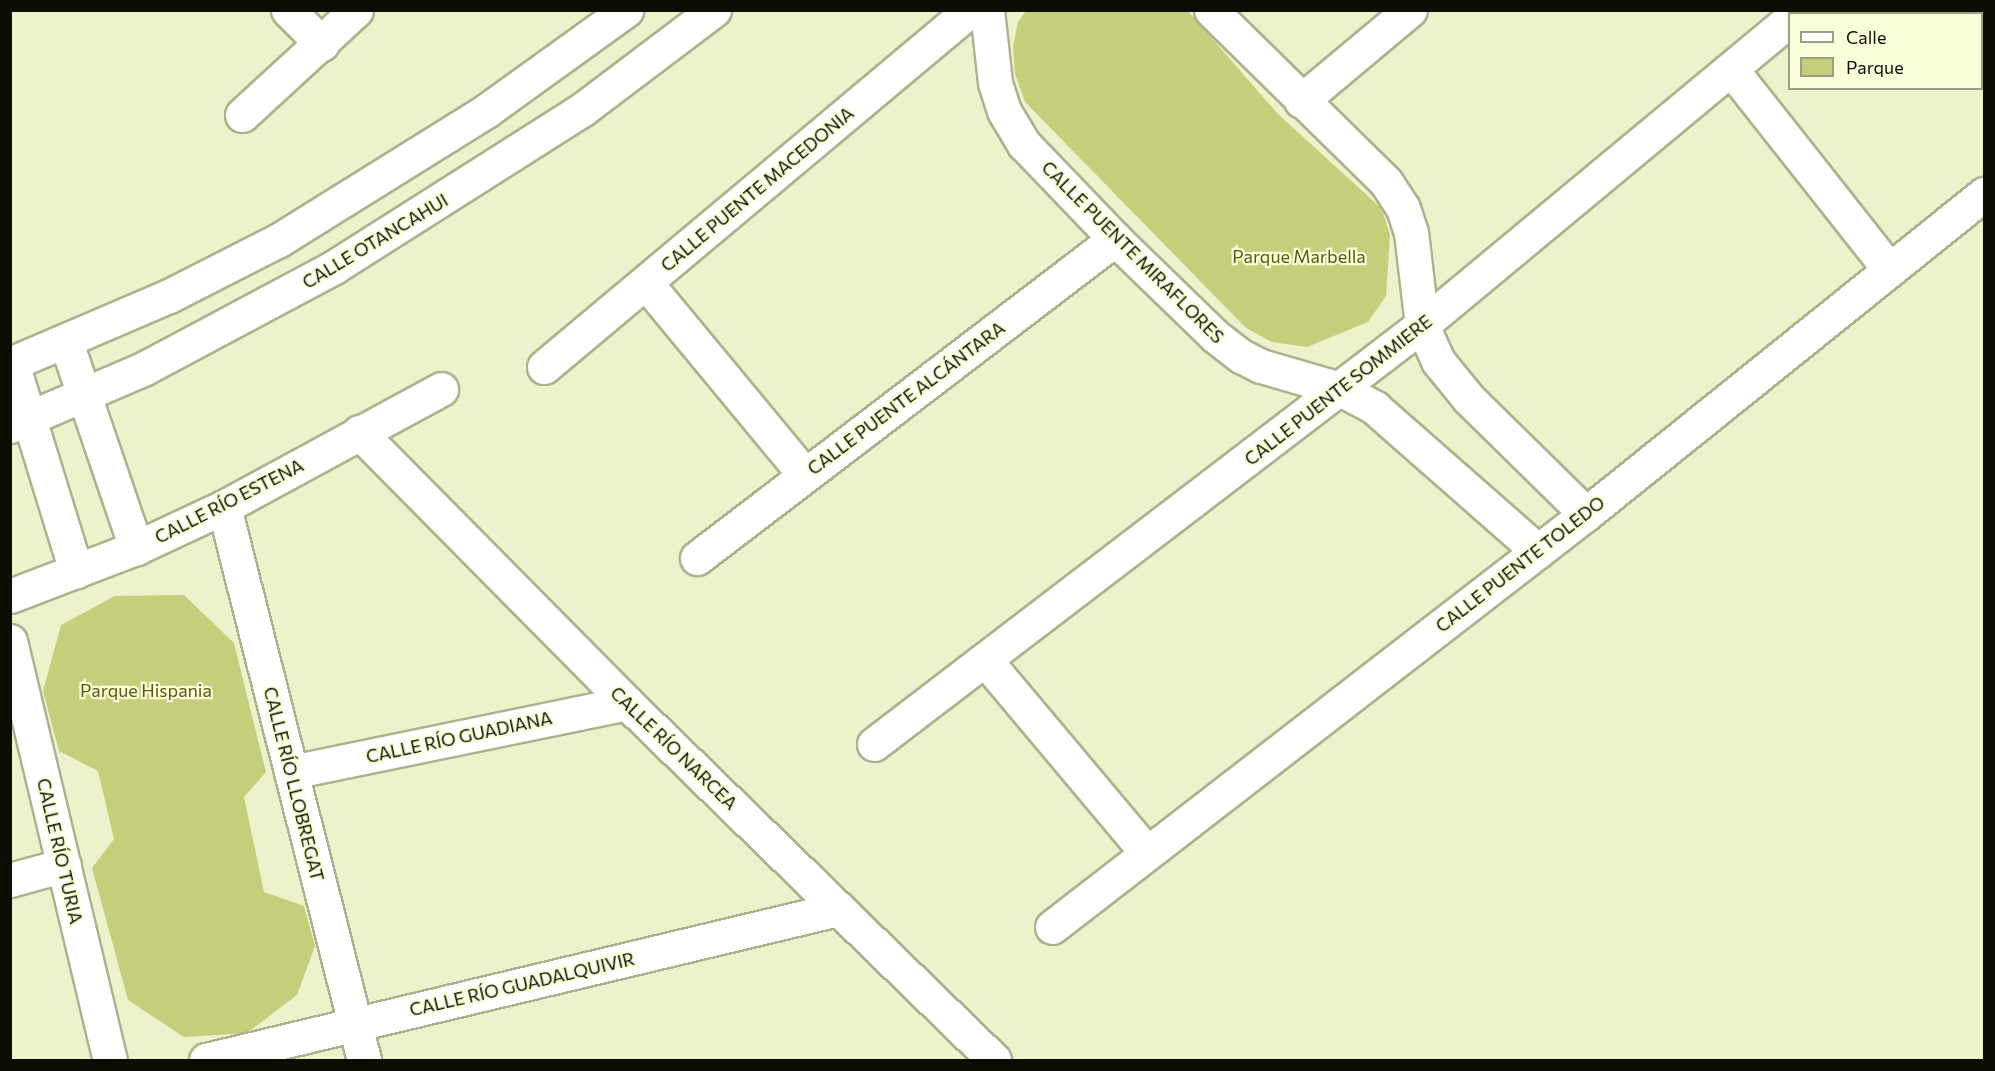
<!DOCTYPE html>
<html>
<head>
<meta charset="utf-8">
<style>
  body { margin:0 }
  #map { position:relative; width:1995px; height:1071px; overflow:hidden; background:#ecf2cc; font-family:Commissioner,sans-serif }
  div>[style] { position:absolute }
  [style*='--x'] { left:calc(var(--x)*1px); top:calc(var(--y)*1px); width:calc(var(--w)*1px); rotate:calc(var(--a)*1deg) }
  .green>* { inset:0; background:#c5ce7b }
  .roads { filter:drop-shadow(2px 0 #adb28e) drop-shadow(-2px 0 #adb28e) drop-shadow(0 2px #adb28e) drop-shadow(0 -2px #adb28e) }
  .minor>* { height:33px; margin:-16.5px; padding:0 16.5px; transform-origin:16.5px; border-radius:16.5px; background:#fff }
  span { translate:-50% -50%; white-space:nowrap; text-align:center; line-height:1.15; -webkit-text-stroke:4.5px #faffd9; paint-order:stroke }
  .street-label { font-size:18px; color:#0c0e03 }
  .park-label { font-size:18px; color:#565b0d }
  .frame { position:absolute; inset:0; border:12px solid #0c0e03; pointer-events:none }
  .legend { position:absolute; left:1788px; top:12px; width:195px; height:78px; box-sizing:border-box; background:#faffd9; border:2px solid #9b9f83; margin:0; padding:8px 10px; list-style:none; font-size:18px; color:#0c0e03 }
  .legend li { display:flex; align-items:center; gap:12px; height:30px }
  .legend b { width:30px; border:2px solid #9b9f83 }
</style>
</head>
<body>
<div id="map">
  <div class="green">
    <div style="clip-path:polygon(1026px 11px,1188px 11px,1278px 114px,1382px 209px,1390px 235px,1386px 296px,1368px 322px,1307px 347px,1272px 342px,1246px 328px,1025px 102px,1015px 74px,1013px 46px,1018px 22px)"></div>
    <div style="clip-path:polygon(184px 595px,234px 643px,266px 772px,244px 797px,264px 892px,304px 906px,315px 946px,297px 995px,247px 1033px,184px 1037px,128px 1000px,92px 868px,114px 839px,98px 771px,59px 751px,43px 691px,61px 625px,115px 596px)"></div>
  </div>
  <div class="roads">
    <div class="minor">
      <div style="--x:288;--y:10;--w:48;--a:45"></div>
      <div style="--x:987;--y:10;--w:73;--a:83.7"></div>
      <div style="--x:995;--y:83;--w:29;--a:72"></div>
      <div style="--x:1004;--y:111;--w:39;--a:59"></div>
      <div style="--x:1024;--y:144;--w:132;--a:46.2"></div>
      <div style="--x:1115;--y:239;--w:139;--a:44.1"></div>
      <div style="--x:1215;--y:336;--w:33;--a:38"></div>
      <div style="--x:1241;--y:356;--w:22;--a:27"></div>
      <div style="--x:1261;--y:366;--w:82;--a:16.2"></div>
      <div style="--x:1340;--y:389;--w:40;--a:28"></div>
      <div style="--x:1375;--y:408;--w:217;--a:41.3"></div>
      <div style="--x:1211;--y:10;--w:245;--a:44.5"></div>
      <div style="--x:1386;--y:182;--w:31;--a:57"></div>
      <div style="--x:1403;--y:208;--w:25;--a:72"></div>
      <div style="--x:1411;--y:232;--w:94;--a:83.3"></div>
      <div style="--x:1422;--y:325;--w:39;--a:66"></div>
      <div style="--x:1438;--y:361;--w:49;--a:50.8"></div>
      <div style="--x:1469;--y:399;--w:164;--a:44.5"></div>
      <div style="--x:1982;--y:22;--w:4;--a:56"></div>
      <div style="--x:1731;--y:69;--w:256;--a:51.7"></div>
      <div style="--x:1301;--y:101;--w:142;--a:-39.9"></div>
      <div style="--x:242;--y:115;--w:155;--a:-42.6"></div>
      <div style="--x:646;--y:283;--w:249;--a:50.4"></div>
      <div style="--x:66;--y:342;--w:218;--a:71.2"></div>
      <div style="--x:12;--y:363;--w:218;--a:72.9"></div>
      <div style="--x:10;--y:364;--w:173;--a:-23.2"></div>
      <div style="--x:169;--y:296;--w:123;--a:-27"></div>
      <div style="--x:279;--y:240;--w:244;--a:-31.9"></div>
      <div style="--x:486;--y:111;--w:173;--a:-35.8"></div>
      <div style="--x:544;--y:367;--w:556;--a:-39.96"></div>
      <div style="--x:10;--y:426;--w:147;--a:-23.2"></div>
      <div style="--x:145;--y:368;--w:214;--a:-28.1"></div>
      <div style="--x:334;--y:267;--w:295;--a:-32.4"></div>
      <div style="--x:583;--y:109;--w:164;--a:-37.1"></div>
      <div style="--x:359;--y:432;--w:381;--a:45.3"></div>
      <div style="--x:627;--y:703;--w:512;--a:44.21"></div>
      <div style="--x:224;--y:507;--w:570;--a:75.79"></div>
      <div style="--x:697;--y:558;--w:526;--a:-37.35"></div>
      <div style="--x:10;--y:596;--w:135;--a:-20.9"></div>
      <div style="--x:136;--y:548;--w:97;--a:-25"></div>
      <div style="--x:224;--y:507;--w:247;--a:-28.5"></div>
      <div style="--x:10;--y:641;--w:431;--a:76.6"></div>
      <div style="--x:986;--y:661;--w:249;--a:50"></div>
      <div style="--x:874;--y:744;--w:690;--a:-37.4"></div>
      <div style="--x:1422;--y:325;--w:478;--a:-39.7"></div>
      <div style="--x:291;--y:772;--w:343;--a:-11.6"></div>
      <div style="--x:10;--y:880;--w:56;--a:-15.5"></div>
      <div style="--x:1052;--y:927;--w:675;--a:-37.72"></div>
      <div style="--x:1586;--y:514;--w:511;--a:-38.8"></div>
      <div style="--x:206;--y:1060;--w:650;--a:-13.44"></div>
    </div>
  </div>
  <div class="street-label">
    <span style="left:757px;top:189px;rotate:-40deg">CALLE PUENTE MACEDONIA</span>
    <span style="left:375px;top:241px;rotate:-31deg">CALLE OTANCAHUI</span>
    <span style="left:1133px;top:252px;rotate:45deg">CALLE PUENTE MIRAFLORES</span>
    <span style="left:1338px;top:390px;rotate:-38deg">CALLE PUENTE SOMMIERE</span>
    <span style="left:906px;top:398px;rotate:-37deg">CALLE PUENTE ALCÁNTARA</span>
    <span style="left:229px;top:501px;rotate:-27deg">CALLE RÍO ESTENA</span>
    <span style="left:1520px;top:564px;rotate:-38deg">CALLE PUENTE TOLEDO</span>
    <span style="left:459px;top:737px;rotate:-12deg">CALLE RÍO GUADIANA</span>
    <span style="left:674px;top:748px;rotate:44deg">CALLE RÍO NARCEA</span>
    <span style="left:294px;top:784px;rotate:76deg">CALLE RÍO LLOBREGAT</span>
    <span style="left:60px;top:851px;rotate:77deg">CALLE RÍO TURIA</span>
    <span style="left:522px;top:984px;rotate:-13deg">CALLE RÍO GUADALQUIVIR</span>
  </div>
  <div class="park-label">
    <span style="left:1299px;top:256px">Parque Marbella</span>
    <span style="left:146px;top:690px">Parque Hispania</span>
  </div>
  <div class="frame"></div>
  <ul class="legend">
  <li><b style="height:8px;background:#fff"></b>Calle</li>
  <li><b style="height:16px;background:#c5ce7b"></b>Parque</li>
  </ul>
</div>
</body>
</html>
